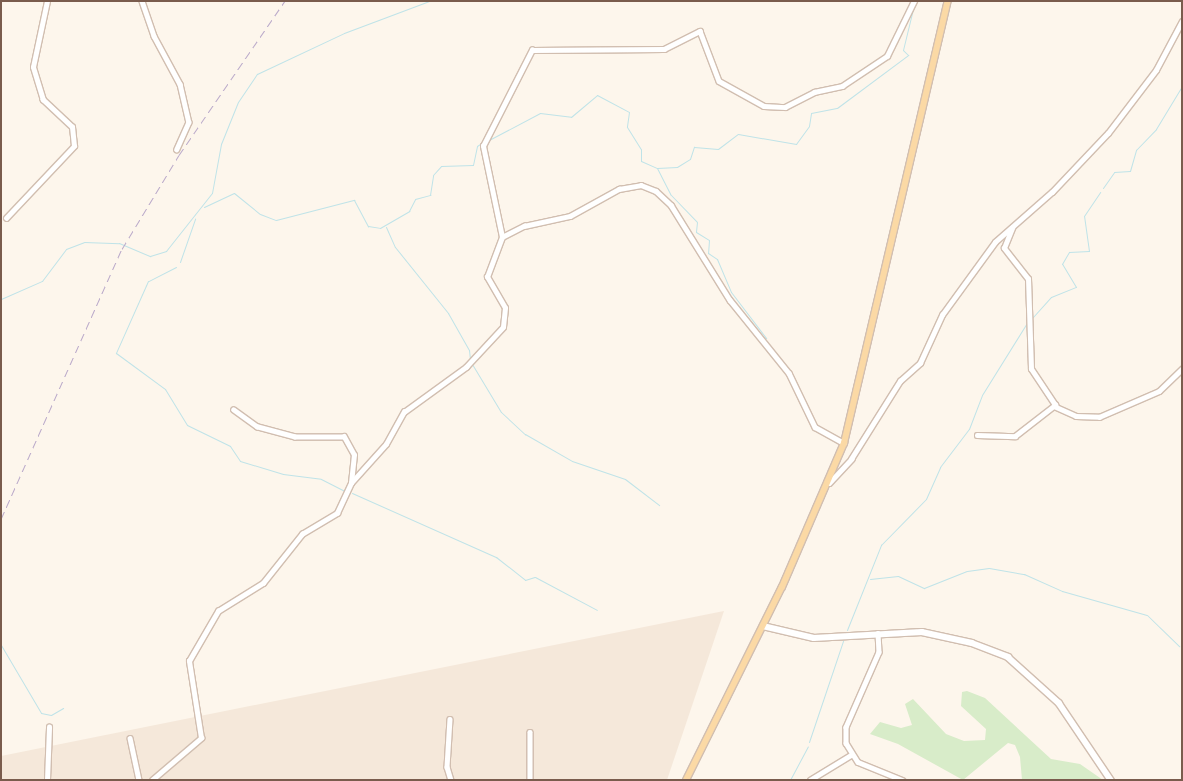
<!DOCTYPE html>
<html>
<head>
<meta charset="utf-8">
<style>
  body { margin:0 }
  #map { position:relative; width:1183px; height:781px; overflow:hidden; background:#fdf6ec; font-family:Rubik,sans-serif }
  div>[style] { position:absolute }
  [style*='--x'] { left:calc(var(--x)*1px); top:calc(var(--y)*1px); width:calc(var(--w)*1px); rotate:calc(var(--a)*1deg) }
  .residential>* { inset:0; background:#f5e8da }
  .green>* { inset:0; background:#d8ecc9 }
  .stream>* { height:1px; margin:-0.5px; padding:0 0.5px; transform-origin:0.5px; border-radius:0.5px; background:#bfe3e8 }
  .roads { filter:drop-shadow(1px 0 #d1beb0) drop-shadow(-1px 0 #d1beb0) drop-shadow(0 1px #d1beb0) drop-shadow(0 -1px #d1beb0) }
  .minor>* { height:4.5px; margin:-2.25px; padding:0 2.25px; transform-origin:2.25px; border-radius:2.25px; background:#fff }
  .secondary>* { height:5.5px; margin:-2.75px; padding:0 2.75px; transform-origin:2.75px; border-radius:2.75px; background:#fff }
  .primary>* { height:6px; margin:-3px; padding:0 3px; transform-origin:3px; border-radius:3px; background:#fbd9a5 }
  .rail>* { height:1px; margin-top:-0.5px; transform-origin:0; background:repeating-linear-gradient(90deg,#b9a8c9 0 8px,transparent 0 13px) }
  span { translate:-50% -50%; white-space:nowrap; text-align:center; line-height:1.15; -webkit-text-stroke:4px #fffaf3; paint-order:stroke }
  .frame { position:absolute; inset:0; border:2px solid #7a5c4d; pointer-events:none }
</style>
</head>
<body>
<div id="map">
  <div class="residential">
    <div style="clip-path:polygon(724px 611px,667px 780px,1px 780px,1px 756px)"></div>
  </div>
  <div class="green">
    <div style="clip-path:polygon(967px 691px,985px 698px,1051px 759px,1080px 764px,1103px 780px,1022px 780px,1020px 757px,1015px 745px,1008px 743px,963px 780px,898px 744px,870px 734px,880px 722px,901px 728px,912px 725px,905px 704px,913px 699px,946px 734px,964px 741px,985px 740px,986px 729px,961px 706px,962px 692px)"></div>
  </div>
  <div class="stream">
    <div style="--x:487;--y:141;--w:60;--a:-27.8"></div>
    <div style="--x:540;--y:113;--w:31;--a:7"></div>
    <div style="--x:571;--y:117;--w:34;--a:-40"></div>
    <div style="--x:597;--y:95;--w:36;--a:28"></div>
    <div style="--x:629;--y:112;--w:15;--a:98"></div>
    <div style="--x:627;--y:127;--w:26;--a:58"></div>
    <div style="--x:641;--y:149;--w:12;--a:90"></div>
    <div style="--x:641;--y:161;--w:17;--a:24"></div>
    <div style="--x:657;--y:168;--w:20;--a:-3"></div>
    <div style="--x:677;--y:167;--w:15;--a:-32"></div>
    <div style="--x:690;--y:159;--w:13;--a:-72"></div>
    <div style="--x:694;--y:147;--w:24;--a:5"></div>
    <div style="--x:718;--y:149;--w:25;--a:-37"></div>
    <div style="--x:738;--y:134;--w:59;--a:9.8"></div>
    <div style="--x:796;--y:144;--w:22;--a:-54"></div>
    <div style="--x:809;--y:126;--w:13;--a:-81"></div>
    <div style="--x:811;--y:113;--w:26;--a:-11"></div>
    <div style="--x:837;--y:108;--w:89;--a:-36.7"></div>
    <div style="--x:908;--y:55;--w:7;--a:-135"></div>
    <div style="--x:903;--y:50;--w:42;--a:-76.3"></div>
    <div style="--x:657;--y:168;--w:30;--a:63"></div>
    <div style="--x:671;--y:195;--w:37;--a:46"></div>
    <div style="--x:697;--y:222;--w:10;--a:96"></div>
    <div style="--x:696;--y:232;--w:15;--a:32"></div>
    <div style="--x:709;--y:240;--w:13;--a:94"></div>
    <div style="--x:708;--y:253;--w:11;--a:34"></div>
    <div style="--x:717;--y:259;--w:36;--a:67"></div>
    <div style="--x:731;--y:292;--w:58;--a:52.7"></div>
    <div style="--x:1103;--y:188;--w:19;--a:-55"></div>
    <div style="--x:1114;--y:172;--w:16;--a:-4"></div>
    <div style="--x:1130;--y:171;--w:22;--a:-74"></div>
    <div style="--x:1136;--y:150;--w:29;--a:-46"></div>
    <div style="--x:1156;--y:129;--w:50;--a:-58.8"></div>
    <div style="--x:204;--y:207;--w:33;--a:-25"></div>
    <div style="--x:234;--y:193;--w:33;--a:39"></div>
    <div style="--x:260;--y:214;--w:17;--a:21"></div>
    <div style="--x:276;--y:220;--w:81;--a:-14.4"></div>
    <div style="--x:354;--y:200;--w:30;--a:62"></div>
    <div style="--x:368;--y:226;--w:12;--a:9"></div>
    <div style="--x:380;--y:228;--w:34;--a:-30"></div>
    <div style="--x:409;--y:211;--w:13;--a:-63"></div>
    <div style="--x:415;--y:199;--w:16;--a:-15"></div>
    <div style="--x:430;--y:195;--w:20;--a:-81"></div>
    <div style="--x:433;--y:175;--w:12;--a:-48"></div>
    <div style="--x:441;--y:166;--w:32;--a:-2"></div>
    <div style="--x:473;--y:165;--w:19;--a:-78"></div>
    <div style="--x:477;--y:146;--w:7;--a:-34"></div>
    <div style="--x:386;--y:227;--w:22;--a:66"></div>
    <div style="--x:395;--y:247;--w:85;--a:51.2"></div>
    <div style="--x:448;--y:313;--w:43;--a:60.4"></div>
    <div style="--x:469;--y:350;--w:10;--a:84"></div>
    <div style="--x:180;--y:262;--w:46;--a:-70.8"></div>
    <div style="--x:176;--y:267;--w:31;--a:153"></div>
    <div style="--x:148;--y:281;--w:79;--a:114"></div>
    <div style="--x:116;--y:353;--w:61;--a:36.3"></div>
    <div style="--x:165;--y:389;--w:42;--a:58.6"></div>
    <div style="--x:187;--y:425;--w:48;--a:26"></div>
    <div style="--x:230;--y:446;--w:18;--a:56"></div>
    <div style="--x:240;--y:461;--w:45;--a:16.8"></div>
    <div style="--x:283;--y:474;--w:38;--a:7"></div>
    <div style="--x:321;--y:479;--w:27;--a:27"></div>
    <div style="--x:1;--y:299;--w:45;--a:-23.7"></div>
    <div style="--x:42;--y:281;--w:40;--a:-53"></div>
    <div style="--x:66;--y:249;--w:19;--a:-21"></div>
    <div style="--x:84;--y:242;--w:35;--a:2"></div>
    <div style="--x:119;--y:243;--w:34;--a:23"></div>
    <div style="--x:150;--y:256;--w:17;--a:-17"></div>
    <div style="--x:166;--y:251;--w:74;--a:-51.6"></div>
    <div style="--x:212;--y:193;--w:50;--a:-79.6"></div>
    <div style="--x:221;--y:144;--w:45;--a:-68"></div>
    <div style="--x:238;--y:102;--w:34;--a:-56"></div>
    <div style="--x:257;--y:74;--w:96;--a:-25.2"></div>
    <div style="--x:344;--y:33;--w:91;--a:-20.6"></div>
    <div style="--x:1033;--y:317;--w:27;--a:-48"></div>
    <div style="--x:1051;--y:297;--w:27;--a:-22"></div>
    <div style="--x:1076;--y:287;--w:27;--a:-121"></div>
    <div style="--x:1062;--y:264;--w:14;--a:-60"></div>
    <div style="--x:1069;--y:252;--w:20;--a:-3"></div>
    <div style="--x:1089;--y:251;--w:35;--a:-98"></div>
    <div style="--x:1084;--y:216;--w:29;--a:-56"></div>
    <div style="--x:472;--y:364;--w:56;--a:58.9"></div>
    <div style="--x:501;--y:412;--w:33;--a:43"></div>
    <div style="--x:525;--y:434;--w:54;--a:29.9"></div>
    <div style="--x:572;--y:461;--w:56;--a:18.8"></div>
    <div style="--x:625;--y:479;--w:43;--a:37.4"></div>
    <div style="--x:352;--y:493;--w:158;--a:24"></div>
    <div style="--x:496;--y:557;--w:37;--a:38"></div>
    <div style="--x:525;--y:580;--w:10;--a:-17"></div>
    <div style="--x:535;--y:577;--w:70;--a:28"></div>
    <div style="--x:870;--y:579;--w:28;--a:-6"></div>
    <div style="--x:898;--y:576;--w:29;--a:25"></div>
    <div style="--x:924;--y:588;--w:46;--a:-21.6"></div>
    <div style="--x:967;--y:571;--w:22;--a:-8"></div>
    <div style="--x:989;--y:568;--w:36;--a:10"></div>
    <div style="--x:1024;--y:574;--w:42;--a:24.1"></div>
    <div style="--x:1062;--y:591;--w:88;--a:15.8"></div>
    <div style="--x:1147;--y:615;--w:45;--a:44.1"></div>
    <div style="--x:847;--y:630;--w:92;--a:-68.2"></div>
    <div style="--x:881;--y:545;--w:64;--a:-45.6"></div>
    <div style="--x:926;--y:499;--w:35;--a:-66"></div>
    <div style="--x:940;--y:467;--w:48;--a:-52.7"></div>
    <div style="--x:969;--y:429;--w:36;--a:-69"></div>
    <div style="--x:982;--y:395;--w:87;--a:-58.1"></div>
    <div style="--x:1;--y:645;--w:79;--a:59.5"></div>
    <div style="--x:41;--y:713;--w:10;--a:11"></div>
    <div style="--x:51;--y:715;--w:14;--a:-30"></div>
    <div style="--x:809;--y:742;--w:107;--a:-71.4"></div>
    <div style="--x:790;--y:780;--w:38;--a:-62"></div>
  </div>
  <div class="roads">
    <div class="minor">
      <div style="--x:142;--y:1;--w:37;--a:71"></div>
      <div style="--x:154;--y:36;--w:55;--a:61.6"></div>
      <div style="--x:180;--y:84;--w:39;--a:77"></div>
      <div style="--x:189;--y:122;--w:30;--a:114"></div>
      <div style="--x:6;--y:218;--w:99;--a:-46.6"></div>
      <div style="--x:74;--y:146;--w:19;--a:-96"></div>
      <div style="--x:72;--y:127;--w:40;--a:-137"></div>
      <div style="--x:43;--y:100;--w:34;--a:-107"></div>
      <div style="--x:33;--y:67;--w:67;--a:-78"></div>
      <div style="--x:502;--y:237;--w:25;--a:-27"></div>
      <div style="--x:524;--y:226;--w:47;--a:-12.3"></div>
      <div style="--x:570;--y:216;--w:56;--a:-28.9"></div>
      <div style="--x:619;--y:189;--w:22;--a:-10"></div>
      <div style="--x:641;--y:185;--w:16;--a:22"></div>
      <div style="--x:656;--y:191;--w:21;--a:43"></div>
      <div style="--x:671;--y:205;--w:112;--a:58.2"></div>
      <div style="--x:730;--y:300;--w:94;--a:51.1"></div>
      <div style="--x:789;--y:373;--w:60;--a:64.3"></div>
      <div style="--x:815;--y:427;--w:33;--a:29"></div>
      <div style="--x:1054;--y:406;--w:24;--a:24"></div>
      <div style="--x:1076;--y:416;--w:23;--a:2"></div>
      <div style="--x:1099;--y:417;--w:65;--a:-23.4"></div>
      <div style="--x:1159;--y:391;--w:32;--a:-44"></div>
      <div style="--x:977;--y:435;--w:38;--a:2"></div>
      <div style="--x:1015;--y:436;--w:51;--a:-37.8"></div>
      <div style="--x:1055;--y:405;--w:43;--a:-123.7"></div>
      <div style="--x:1031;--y:369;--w:90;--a:-91.9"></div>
      <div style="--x:1028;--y:279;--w:39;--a:-128"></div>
      <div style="--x:1004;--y:248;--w:22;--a:-68"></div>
      <div style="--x:351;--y:483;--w:52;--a:-48.1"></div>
      <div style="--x:386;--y:444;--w:37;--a:-61"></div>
      <div style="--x:404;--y:412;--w:77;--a:-36"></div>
      <div style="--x:466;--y:367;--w:54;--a:-47.2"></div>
      <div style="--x:503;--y:327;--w:19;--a:-84"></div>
      <div style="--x:505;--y:308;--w:36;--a:-120"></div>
      <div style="--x:487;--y:277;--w:43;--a:-69.4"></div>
      <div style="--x:502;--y:237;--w:93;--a:-101.8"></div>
      <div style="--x:483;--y:146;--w:108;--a:-63"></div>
      <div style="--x:532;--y:50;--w:132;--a:-0.4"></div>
      <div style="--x:664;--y:49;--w:40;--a:-26.6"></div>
      <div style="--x:700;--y:31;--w:53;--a:69.2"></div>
      <div style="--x:719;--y:81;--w:51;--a:29.1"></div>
      <div style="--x:764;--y:106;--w:21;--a:3"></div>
      <div style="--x:785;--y:107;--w:33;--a:-27"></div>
      <div style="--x:814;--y:92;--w:29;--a:-12"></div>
      <div style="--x:842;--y:86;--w:54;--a:-33.7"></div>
      <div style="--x:887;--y:56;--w:61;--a:-63.9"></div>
      <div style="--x:829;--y:483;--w:33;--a:-47"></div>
      <div style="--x:851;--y:459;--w:92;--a:-57.9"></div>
      <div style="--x:900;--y:381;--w:27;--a:-42"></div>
      <div style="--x:920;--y:363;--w:53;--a:-65.4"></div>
      <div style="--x:942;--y:315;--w:90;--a:-54"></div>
      <div style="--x:995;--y:242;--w:76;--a:-41.3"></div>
      <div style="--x:1052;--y:192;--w:81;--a:-46.5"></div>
      <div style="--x:1108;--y:133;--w:79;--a:-52.7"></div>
      <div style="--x:1156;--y:70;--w:55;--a:-62"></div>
      <div style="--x:878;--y:633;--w:19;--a:87"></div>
      <div style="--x:879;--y:652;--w:82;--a:113.7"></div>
      <div style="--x:846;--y:727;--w:16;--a:90"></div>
      <div style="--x:846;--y:743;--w:22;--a:58"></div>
      <div style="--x:858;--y:762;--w:48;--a:22.2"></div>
      <div style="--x:450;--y:719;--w:48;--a:93.6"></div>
      <div style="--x:447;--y:767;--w:14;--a:73"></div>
      <div style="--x:530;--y:732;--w:48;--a:90"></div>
      <div style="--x:130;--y:738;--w:43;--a:77.9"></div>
      <div style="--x:47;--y:780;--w:53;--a:-87.8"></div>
      <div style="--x:152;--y:780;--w:65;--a:-40.6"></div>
      <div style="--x:201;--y:738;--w:78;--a:-98.9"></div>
      <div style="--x:189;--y:661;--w:58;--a:-59.9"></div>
      <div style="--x:218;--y:611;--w:53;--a:-31.9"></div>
      <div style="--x:263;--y:583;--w:63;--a:-51.5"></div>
      <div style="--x:302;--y:534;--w:41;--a:-31"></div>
      <div style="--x:337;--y:513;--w:33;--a:-65"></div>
      <div style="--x:351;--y:483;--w:28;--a:-84"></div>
      <div style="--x:354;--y:455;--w:21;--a:-119"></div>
      <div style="--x:344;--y:437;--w:49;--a:180"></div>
      <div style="--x:295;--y:437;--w:39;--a:-165"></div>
      <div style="--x:257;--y:427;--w:29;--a:-144"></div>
      <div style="--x:810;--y:780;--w:48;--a:-31.4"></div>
    </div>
    <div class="secondary">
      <div style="--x:763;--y:626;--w:52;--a:13.2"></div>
      <div style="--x:814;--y:638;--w:108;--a:-3.2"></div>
      <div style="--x:922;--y:632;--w:51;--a:12.4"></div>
      <div style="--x:972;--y:643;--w:39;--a:21"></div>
      <div style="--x:1008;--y:657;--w:69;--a:42"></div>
      <div style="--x:1059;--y:703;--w:93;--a:56"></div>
    </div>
    <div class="primary">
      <div style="--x:686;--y:780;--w:216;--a:-63.6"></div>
      <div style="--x:782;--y:587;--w:157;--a:-66.7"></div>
      <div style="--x:844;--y:443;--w:454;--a:-76.8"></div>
    </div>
  </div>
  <div class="rail">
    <div style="--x:1;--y:519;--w:296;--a:-65.9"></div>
    <div style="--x:122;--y:249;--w:110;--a:-58.8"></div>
    <div style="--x:179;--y:155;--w:187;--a:-55.5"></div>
  </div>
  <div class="frame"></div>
</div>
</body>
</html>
